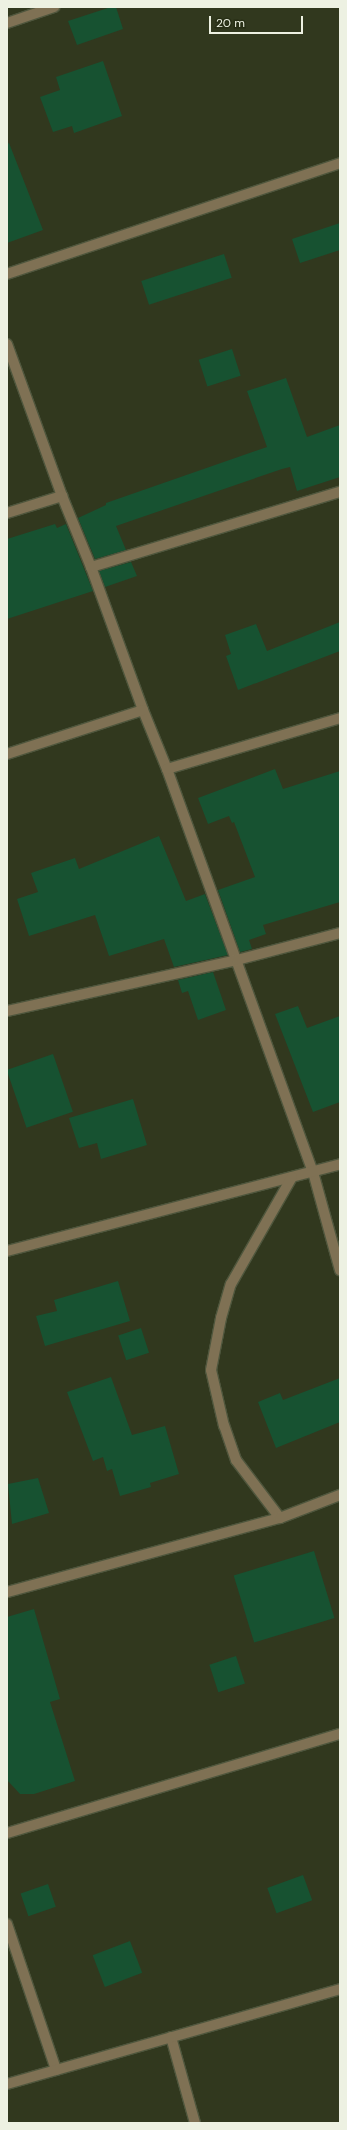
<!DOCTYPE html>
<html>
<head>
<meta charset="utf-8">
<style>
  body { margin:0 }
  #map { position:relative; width:347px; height:2130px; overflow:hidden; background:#31381e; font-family:"DM Sans",sans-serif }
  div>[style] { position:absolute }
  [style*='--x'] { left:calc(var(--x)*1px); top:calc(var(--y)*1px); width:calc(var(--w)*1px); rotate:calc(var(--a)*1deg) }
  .building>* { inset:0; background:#175231; transform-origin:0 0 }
  .roads { filter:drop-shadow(1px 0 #4f563d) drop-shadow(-1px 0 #4f563d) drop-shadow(0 1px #4f563d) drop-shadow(0 -1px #4f563d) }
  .street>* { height:10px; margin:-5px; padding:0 5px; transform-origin:5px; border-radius:5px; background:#7f7154 }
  span { translate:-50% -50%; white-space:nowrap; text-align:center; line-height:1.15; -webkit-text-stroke:3px #272e15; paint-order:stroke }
  .frame { position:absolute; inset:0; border:8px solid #edf1e2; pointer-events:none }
  .scale { position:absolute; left:209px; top:16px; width:94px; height:18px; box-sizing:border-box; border:2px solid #edf1e2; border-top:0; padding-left:5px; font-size:12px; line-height:14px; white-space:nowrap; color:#edf1e2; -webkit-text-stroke:3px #272e15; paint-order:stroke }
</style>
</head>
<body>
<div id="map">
  <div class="building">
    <div style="clip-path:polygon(111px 7px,116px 7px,123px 29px,77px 45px,68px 21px)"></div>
    <div style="clip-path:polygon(103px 61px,122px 116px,74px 133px,72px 126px,53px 132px,40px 97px,60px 90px,56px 77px)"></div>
    <div style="clip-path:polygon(9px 143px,43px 230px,7px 243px,7px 144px)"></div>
    <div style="clip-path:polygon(340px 223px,340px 250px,300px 263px,292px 239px)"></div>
    <div style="left:224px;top:254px;width:25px;height:87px;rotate:72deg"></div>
    <div style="left:232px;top:349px;width:28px;height:35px;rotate:72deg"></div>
    <div style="clip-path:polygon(286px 378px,307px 437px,340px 425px,340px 477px,297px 491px,290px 467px,282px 469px,116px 526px,126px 550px,95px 559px,78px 518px,106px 505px,106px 503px,267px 447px,247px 391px)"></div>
    <div style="clip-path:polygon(55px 524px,57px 528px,66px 524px,93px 591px,7px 619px,7px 539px)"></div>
    <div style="clip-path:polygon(131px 562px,137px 576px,105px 587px,99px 571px)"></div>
    <div style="clip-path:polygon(340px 622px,340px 651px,238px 690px,226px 656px,231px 654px,225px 635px,256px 624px,267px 651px)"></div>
    <div style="clip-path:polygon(275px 769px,283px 789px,340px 771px,340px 902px,263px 925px,266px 934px,249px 940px,252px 949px,240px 952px,218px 890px,255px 877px,234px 822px,232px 823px,229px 816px,208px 824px,198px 798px)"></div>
    <div style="clip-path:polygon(159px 836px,186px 901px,205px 894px,228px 955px,174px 967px,164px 939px,109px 956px,95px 915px,29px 936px,17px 899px,38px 892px,31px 873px,75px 858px,79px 869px)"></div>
    <div style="clip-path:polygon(213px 972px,226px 1010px,198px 1020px,188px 991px,182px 993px,178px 980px)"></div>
    <div style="clip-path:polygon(298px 1006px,307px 1028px,340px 1016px,340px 1102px,313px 1112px,275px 1014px)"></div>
    <div style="left:53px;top:1054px;width:61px;height:49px;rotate:71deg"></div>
    <div style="clip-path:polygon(133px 1099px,147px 1145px,101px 1159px,97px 1143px,79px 1148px,69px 1118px)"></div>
    <div style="clip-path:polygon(118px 1281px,130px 1321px,45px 1346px,36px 1316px,57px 1311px,54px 1300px)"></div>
    <div style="left:141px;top:1328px;width:26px;height:24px;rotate:72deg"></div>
    <div style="clip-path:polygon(111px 1377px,132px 1435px,165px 1426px,179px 1474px,150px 1483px,151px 1487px,120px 1496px,112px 1469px,107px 1471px,103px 1457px,93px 1461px,67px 1392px)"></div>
    <div style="clip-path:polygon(340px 1378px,340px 1422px,276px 1448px,258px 1402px,280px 1393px,283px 1400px)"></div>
    <div style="clip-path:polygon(38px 1478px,49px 1513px,12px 1524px,8px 1484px)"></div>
    <div style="left:314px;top:1551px;width:70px;height:84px;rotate:73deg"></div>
    <div style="clip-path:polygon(34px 1609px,60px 1699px,50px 1702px,75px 1781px,34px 1794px,20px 1794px,7px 1780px,7px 1617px)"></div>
    <div style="left:236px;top:1656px;width:29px;height:28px;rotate:72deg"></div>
    <div style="left:303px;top:1875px;width:27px;height:38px;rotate:70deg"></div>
    <div style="left:48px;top:1884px;width:24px;height:29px;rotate:71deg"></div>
    <div style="left:130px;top:1941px;width:34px;height:40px;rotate:69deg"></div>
  </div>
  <div class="roads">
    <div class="street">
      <div style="--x:7;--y:23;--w:50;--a:-18.8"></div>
      <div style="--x:7;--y:274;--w:351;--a:-18.4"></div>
      <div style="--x:7;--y:344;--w:162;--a:70.1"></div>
      <div style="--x:62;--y:496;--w:77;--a:67.8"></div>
      <div style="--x:91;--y:567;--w:152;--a:70"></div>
      <div style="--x:143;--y:710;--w:64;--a:67.9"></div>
      <div style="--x:167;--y:769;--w:429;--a:70.1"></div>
      <div style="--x:313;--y:1172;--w:102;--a:74.6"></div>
      <div style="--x:7;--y:513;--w:58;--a:-17.2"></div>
      <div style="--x:91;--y:567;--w:260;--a:-16.8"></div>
      <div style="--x:7;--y:754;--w:143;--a:-17.9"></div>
      <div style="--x:167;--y:769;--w:180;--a:-16.4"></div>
      <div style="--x:7;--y:1011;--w:236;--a:-12.5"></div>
      <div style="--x:237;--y:960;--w:106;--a:-14.7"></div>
      <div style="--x:7;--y:1251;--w:344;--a:-14.6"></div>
      <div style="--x:280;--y:1518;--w:73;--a:-127.2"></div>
      <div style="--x:236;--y:1460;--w:36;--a:-109"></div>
      <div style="--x:224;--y:1426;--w:57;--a:-103.1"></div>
      <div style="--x:211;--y:1370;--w:53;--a:-79.1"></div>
      <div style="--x:221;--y:1318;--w:35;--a:-74"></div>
      <div style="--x:231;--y:1284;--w:123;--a:-60.3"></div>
      <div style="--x:7;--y:1592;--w:283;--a:-15.2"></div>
      <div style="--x:280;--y:1518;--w:64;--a:-21"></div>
      <div style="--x:7;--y:1833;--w:347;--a:-16.6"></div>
      <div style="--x:7;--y:1924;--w:154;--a:71.4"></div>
      <div style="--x:171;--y:2037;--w:89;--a:74.4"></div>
      <div style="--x:7;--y:2084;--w:346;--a:-15.9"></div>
    </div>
  </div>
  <div class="frame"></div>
  <div class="scale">20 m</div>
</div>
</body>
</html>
